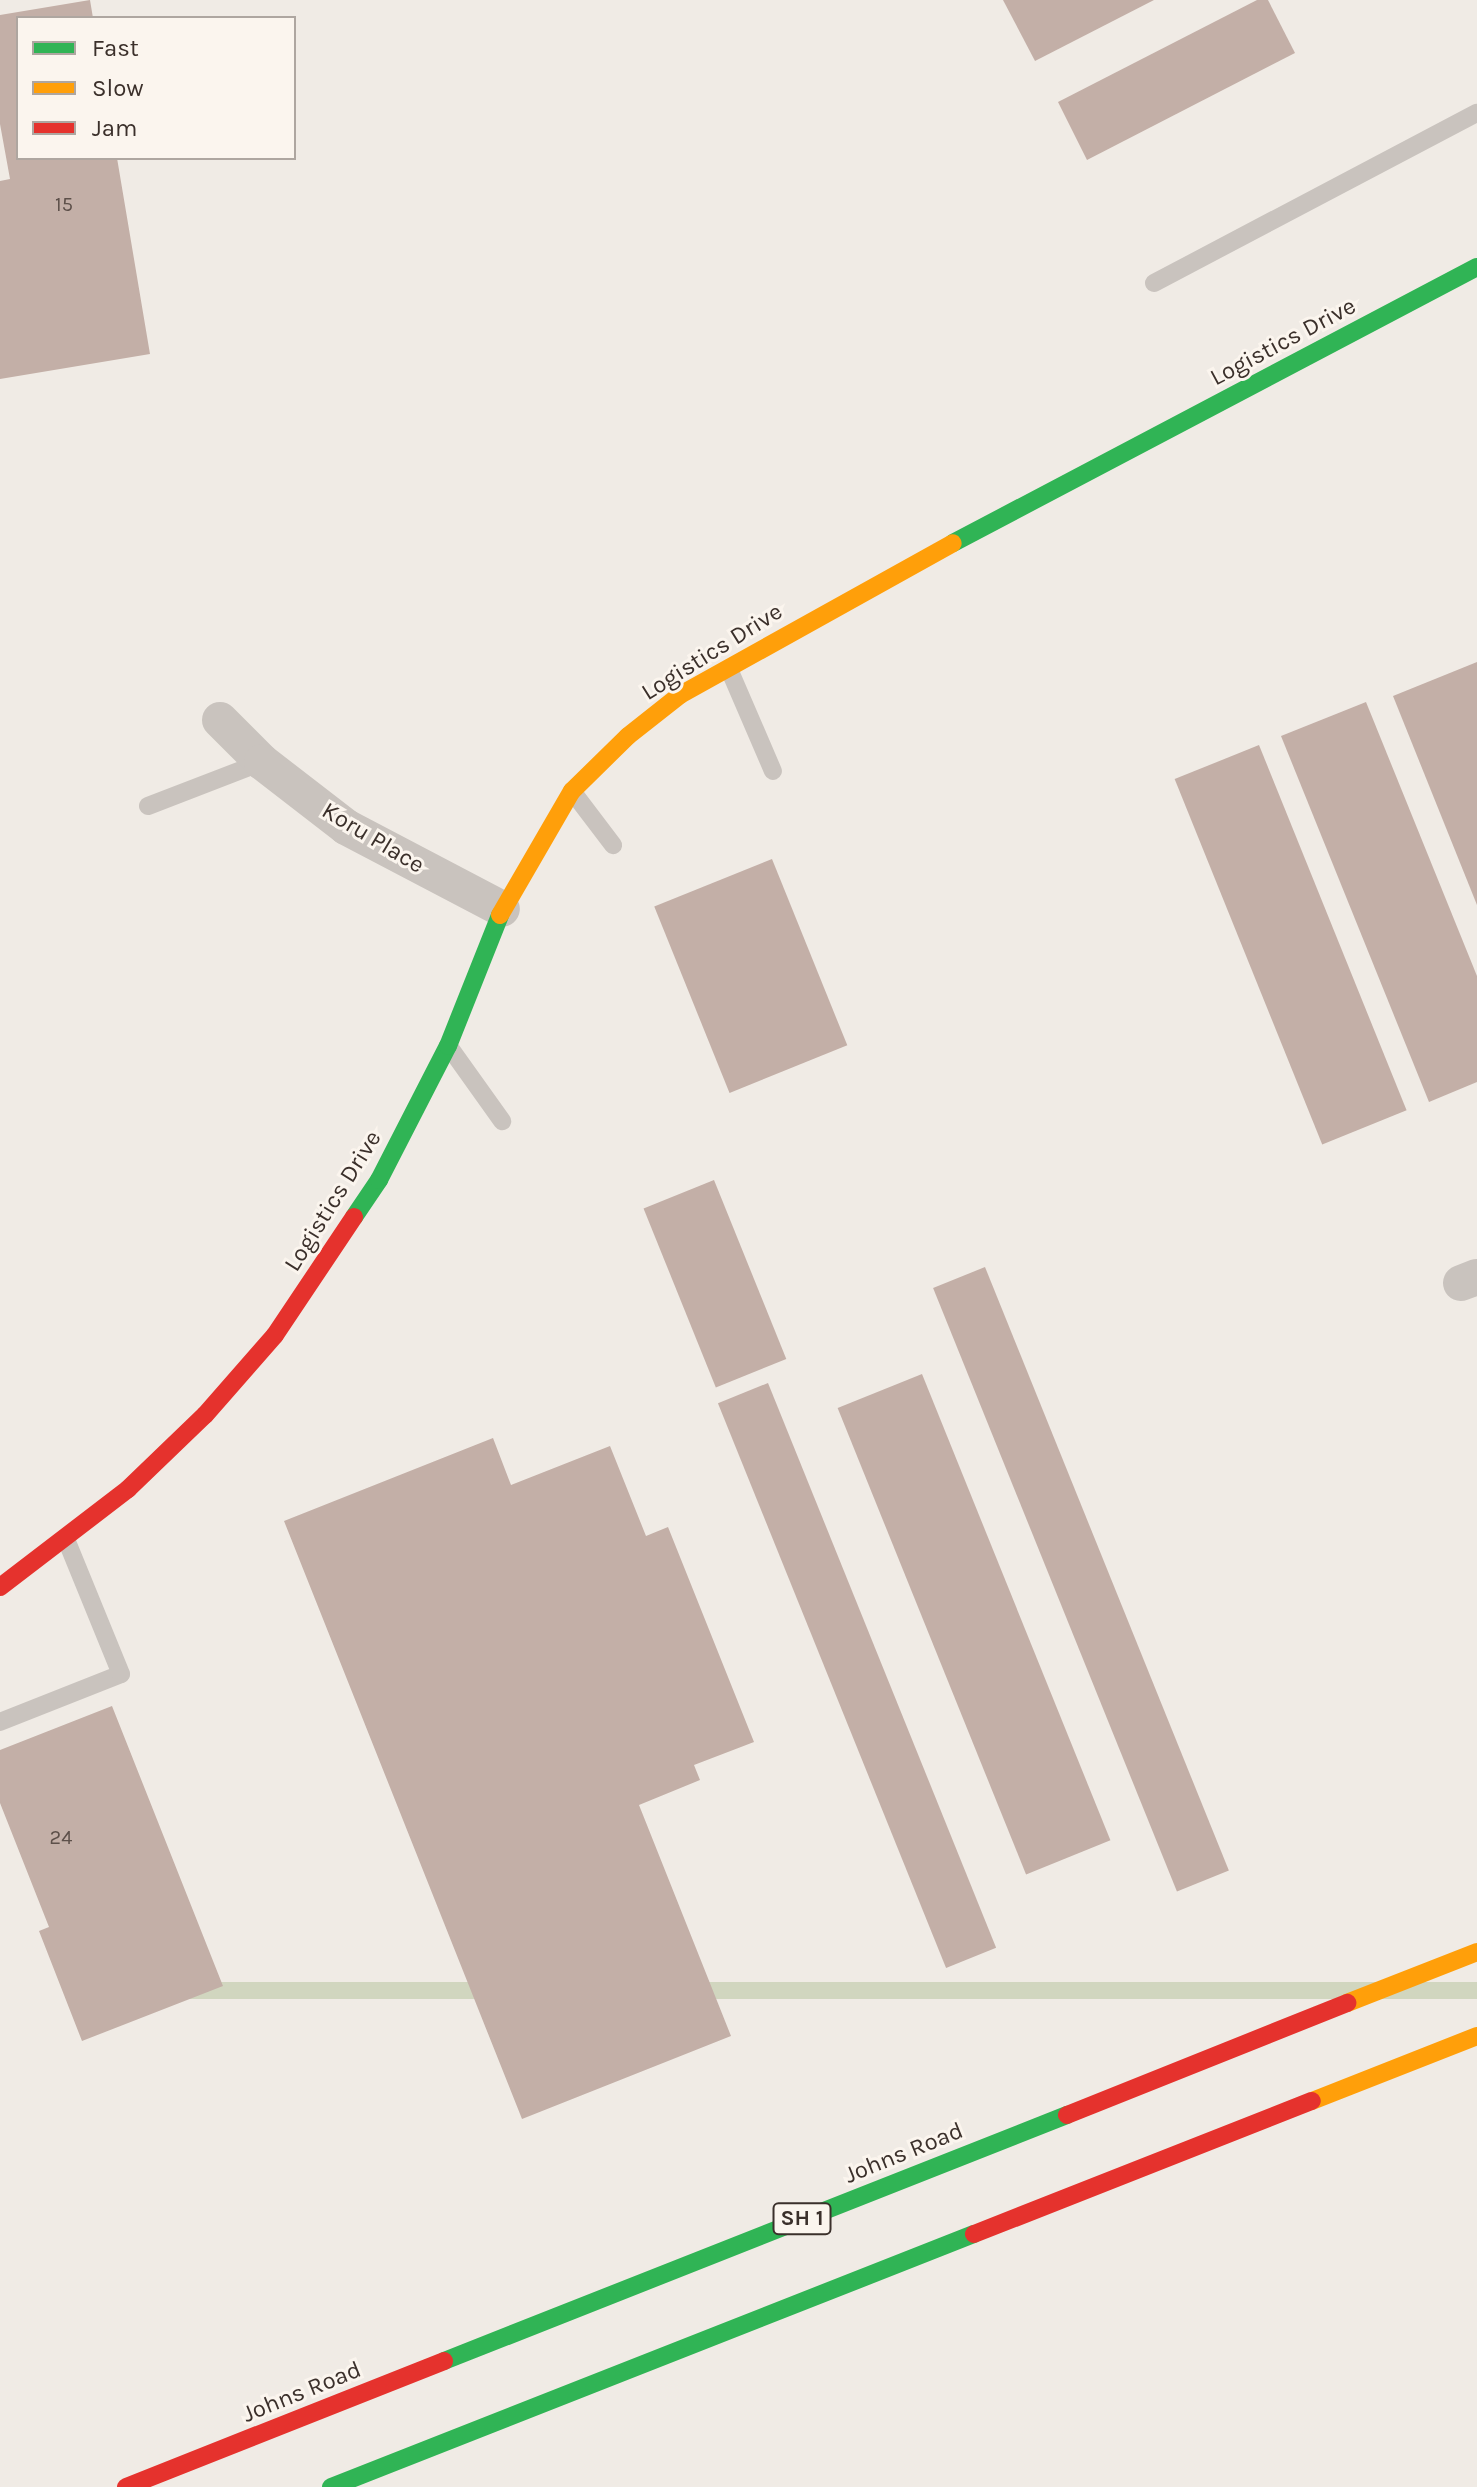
<!DOCTYPE html>
<html>
<head>
<meta charset="utf-8">
<style>
  body { margin:0 }
  #map { position:relative; width:1477px; height:2487px; overflow:hidden; background:#f0ebe5; font-family:Karla,sans-serif }
  div>[style] { position:absolute }
  [style*='--x'] { left:calc(var(--x)*1px); top:calc(var(--y)*1px); width:calc(var(--w)*1px); rotate:calc(var(--a)*1deg) }
  .green>* { inset:0; background:#d1d6bf; transform-origin:0 0 }
  .building>* { inset:0; background:#c3afa7; transform-origin:0 0 }
  .lane>* { height:18px; margin:-9px; padding:0 9px; transform-origin:9px; border-radius:9px; background:#c9c3be }
  .street>* { height:36px; margin:-18px; padding:0 18px; transform-origin:18px; border-radius:18px; background:#c9c3be }
  .fast>* { height:18px; margin:-9px; padding:0 9px; transform-origin:9px; border-radius:9px; background:#30b455 }
  .slow>* { height:18px; margin:-9px; padding:0 9px; transform-origin:9px; border-radius:9px; background:#ff9f0a }
  .jam>* { height:18px; margin:-9px; padding:0 9px; transform-origin:9px; border-radius:9px; background:#e5322d }
  span { translate:-50% -50%; white-space:nowrap; text-align:center; line-height:1.15; -webkit-text-stroke:6px #fbf5ee; paint-order:stroke }
  .number-label { font-size:20px; color:#5d504a }
  .number-label span { -webkit-text-stroke-width:0 }
  .shield-label span { padding:2px 6px; background:#fbf5ee; border:2px solid; border-radius:6px; -webkit-text-stroke-width:0 }
  .shield-label { font-size:22px; color:#3b302b; font-weight:700 }
  .street-label { font-size:24px; color:#3b302b }
  .legend { position:absolute; left:16px; top:16px; width:280px; height:144px; box-sizing:border-box; background:#fbf5ee; border:2px solid #aea6a0; margin:0; padding:10px 14px; list-style:none; font-size:24px; color:#3b302b }
  .legend li { display:flex; align-items:center; gap:16px; height:40px }
  .legend b { width:40px; border:2px solid #aea6a0 }
</style>
</head>
<body>
<div id="map">
  <div class="green">
    <div style="left:1477px;top:1982px;width:17px;height:1375px;rotate:90deg"></div>
  </div>
  <div class="building">
    <div style="clip-path:polygon(90px 0,93px 18px,18px 18px,18px 158px,117px 158px,150px 354px,0 379px,0 181px,10px 179px,0 124px,0 15px)"></div>
    <div style="clip-path:polygon(1003px 0,1154px 0,1035px 61px)"></div>
    <div style="clip-path:polygon(1257px 0,1268px 0,1295px 53px,1087px 160px,1058px 102px)"></div>
    <div style="clip-path:polygon(1477px 662px,1477px 905px,1393px 696px)"></div>
    <div style="clip-path:polygon(1366px 702px,1477px 976px,1477px 1082px,1429px 1102px,1281px 736px)"></div>
    <div style="left:1259px;top:745px;width:394px;height:91px;rotate:68deg"></div>
    <div style="left:772px;top:859px;width:201px;height:127px;rotate:68deg"></div>
    <div style="left:714px;top:1180px;width:193px;height:76px;rotate:68deg"></div>
    <div style="left:985px;top:1267px;width:651px;height:56px;rotate:68deg"></div>
    <div style="left:922px;top:1374px;width:503px;height:91px;rotate:68deg"></div>
    <div style="left:768px;top:1383px;width:609px;height:54px;rotate:68deg"></div>
    <div style="clip-path:polygon(493px 1438px,511px 1485px,610px 1446px,646px 1536px,668px 1527px,754px 1742px,694px 1765px,700px 1780px,639px 1805px,731px 2036px,522px 2119px,284px 1521px)"></div>
    <div style="clip-path:polygon(112px 1706px,223px 1986px,82px 2041px,39px 1931px,49px 1927px,0 1803px,0 1750px)"></div>
  </div>
  <div class="lane">
    <div style="--x:1154;--y:283;--w:365;--a:-27.8"></div>
    <div style="--x:729;--y:669;--w:111;--a:66.7"></div>
    <div style="--x:572;--y:791;--w:68;--a:52.8"></div>
    <div style="--x:148;--y:806;--w:122;--a:-21.1"></div>
    <div style="--x:450;--y:1048;--w:90;--a:54.5"></div>
    <div style="--x:0;--y:1722;--w:130;--a:-21.6"></div>
    <div style="--x:121;--y:1674;--w:146;--a:-112.2"></div>
  </div>
  <div class="street">
    <div style="--x:220;--y:720;--w:59;--a:45"></div>
    <div style="--x:262;--y:762;--w:106;--a:37.7"></div>
    <div style="--x:346;--y:827;--w:176;--a:27.7"></div>
    <div style="--x:1461;--y:1283;--w:17;--a:-21"></div>
  </div>
  <div class="fast">
    <div style="--x:953;--y:543;--w:592;--a:-27.78"></div>
    <div style="--x:354;--y:1217;--w:45;--a:-56"></div>
    <div style="--x:379;--y:1180;--w:151;--a:-62.8"></div>
    <div style="--x:448;--y:1046;--w:141;--a:-68.3"></div>
    <div style="--x:444;--y:2361;--w:670;--a:-21.55"></div>
    <div style="--x:331;--y:2487;--w:691;--a:-21.48"></div>
  </div>
  <div class="slow">
    <div style="--x:500;--y:915;--w:143;--a:-59.9"></div>
    <div style="--x:572;--y:791;--w:78;--a:-44.5"></div>
    <div style="--x:628;--y:736;--w:66;--a:-38.3"></div>
    <div style="--x:680;--y:695;--w:312;--a:-29.1"></div>
    <div style="--x:1347;--y:2003;--w:140;--a:-21.4"></div>
    <div style="--x:1312;--y:2101;--w:177;--a:-21.5"></div>
  </div>
  <div class="jam">
    <div style="--x:0;--y:1587;--w:161;--a:-37.4"></div>
    <div style="--x:128;--y:1489;--w:107;--a:-43.9"></div>
    <div style="--x:205;--y:1415;--w:106;--a:-48.8"></div>
    <div style="--x:275;--y:1335;--w:142;--a:-56.2"></div>
    <div style="--x:1067;--y:2115;--w:302;--a:-21.8"></div>
    <div style="--x:974;--y:2234;--w:363;--a:-21.5"></div>
    <div style="--x:126;--y:2487;--w:342;--a:-21.6"></div>
  </div>
  <div class="number-label">
    <span style="left:64px;top:204px">15</span>
    <span style="left:61px;top:1837px">24</span>
  </div>
  <div class="shield-label">
    <span style="left:802px;top:2219px">SH 1</span>
  </div>
  <div class="street-label">
    <span style="left:1283px;top:342px;rotate:-28deg">Logistics Drive</span>
    <span style="left:712px;top:652px;rotate:-32deg">Logistics Drive</span>
    <span style="left:373px;top:838px;rotate:31deg">Koru Place</span>
    <span style="left:333px;top:1201px;rotate:-58deg">Logistics Drive</span>
    <span style="left:904px;top:2153px;rotate:-22deg">Johns Road</span>
    <span style="left:302px;top:2392px;rotate:-22deg">Johns Road</span>
  </div>
  <ul class="legend">
  <li><b style="height:10px;background:#30b455"></b>Fast</li>
  <li><b style="height:10px;background:#ff9f0a"></b>Slow</li>
  <li><b style="height:10px;background:#e5322d"></b>Jam</li>
  </ul>
</div>
</body>
</html>
